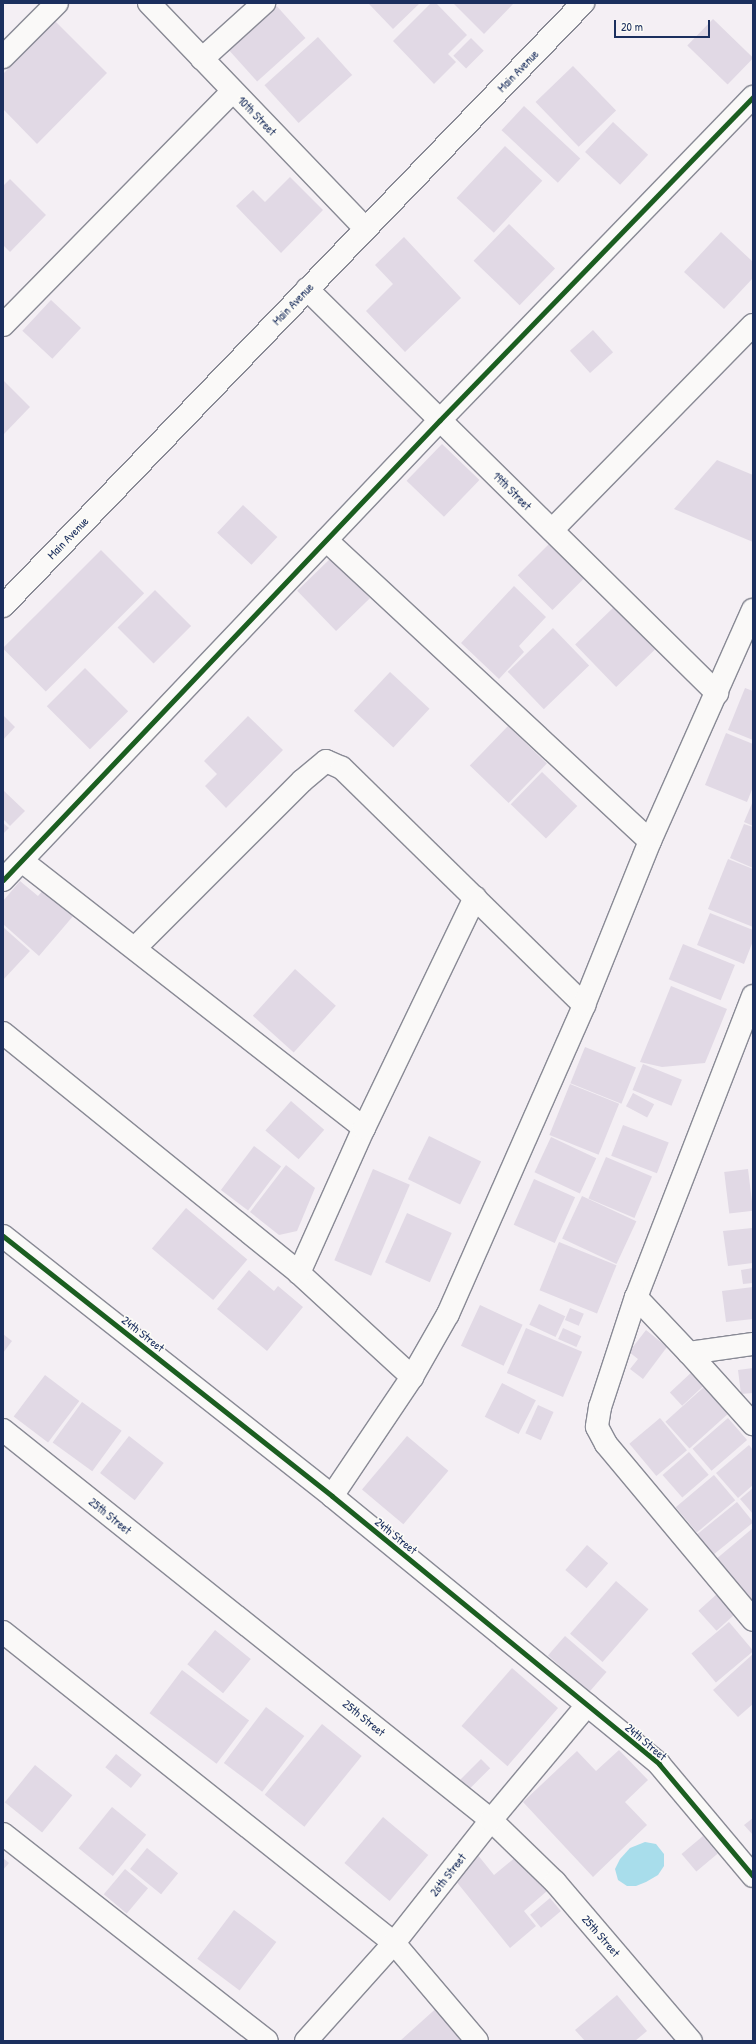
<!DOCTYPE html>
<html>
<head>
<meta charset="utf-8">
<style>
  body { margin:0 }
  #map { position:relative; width:756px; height:2044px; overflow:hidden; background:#f4eff4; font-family:"Patrick Hand",sans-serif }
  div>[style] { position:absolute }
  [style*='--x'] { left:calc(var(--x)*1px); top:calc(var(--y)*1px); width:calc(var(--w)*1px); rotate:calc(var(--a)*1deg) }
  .water>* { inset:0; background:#a8ddeb }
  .building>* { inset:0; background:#e1d9e5; transform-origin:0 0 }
  .roads { filter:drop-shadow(1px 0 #898a95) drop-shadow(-1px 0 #898a95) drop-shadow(0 1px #898a95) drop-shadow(0 -1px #898a95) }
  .street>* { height:22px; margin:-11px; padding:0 11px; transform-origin:11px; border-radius:11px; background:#faf9f8 }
  .cycleway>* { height:5px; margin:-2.5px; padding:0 2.5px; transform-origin:2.5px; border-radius:2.5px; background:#1b5e20 }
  span { translate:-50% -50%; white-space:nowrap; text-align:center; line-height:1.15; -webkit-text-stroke:3.5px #fdfcf7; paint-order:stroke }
  .street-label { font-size:12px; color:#1b2f5e }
  .frame { position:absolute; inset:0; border:4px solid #1b2f5e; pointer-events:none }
  .scale { position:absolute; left:614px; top:20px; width:96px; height:18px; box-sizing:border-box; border:2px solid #1b2f5e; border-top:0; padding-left:5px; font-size:12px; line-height:14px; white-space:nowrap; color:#1b2f5e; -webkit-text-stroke:3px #fdfcf7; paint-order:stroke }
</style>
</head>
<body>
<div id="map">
  <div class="water">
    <div style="clip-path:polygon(645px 1842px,656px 1844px,664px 1854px,664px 1866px,658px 1875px,646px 1882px,636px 1886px,627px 1886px,618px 1880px,615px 1869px,620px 1859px,630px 1848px)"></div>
  </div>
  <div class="building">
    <div style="left:274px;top:3px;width:47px;height:65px;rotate:48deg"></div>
    <div style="clip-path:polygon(368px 3px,420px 3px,393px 29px)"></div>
    <div style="clip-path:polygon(431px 3px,436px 3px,467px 35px,448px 54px,456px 62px,434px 84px,393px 41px)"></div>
    <div style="clip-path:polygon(453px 3px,514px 3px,484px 34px)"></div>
    <div style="left:713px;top:19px;width:56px;height:37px;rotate:44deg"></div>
    <div style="clip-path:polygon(55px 21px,107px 73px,37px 144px,3px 109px,3px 74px)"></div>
    <div style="left:318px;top:37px;width:51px;height:72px;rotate:48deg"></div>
    <div style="left:471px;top:38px;width:18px;height:25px;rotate:45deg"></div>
    <div style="left:573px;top:66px;width:62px;height:52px;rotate:46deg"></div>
    <div style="left:524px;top:106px;width:77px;height:33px;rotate:43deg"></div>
    <div style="left:613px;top:122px;width:48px;height:41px;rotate:43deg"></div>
    <div style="left:505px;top:146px;width:51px;height:71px;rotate:43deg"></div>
    <div style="clip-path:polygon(290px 177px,323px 210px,281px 253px,236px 206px,253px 190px,265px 202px)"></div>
    <div style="clip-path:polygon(10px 179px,46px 215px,10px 252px,3px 245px,3px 186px)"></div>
    <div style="left:509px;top:224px;width:64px;height:51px;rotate:44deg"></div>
    <div style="clip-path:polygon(721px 232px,753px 262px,753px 278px,724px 309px,684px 272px)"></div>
    <div style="clip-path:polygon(404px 237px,461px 298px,405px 352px,366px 311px,393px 284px,375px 265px)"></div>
    <div style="left:51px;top:300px;width:41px;height:42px;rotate:43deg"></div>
    <div style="left:593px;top:330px;width:30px;height:31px;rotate:48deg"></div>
    <div style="clip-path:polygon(3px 380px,30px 407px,3px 435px)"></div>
    <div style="left:442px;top:444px;width:52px;height:51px;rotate:44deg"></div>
    <div style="clip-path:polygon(717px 460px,753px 475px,753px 542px,674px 509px)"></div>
    <div style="left:243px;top:505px;width:47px;height:38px;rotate:43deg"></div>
    <div style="left:551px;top:542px;width:49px;height:47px;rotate:45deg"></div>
    <div style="left:101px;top:550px;width:61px;height:139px;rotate:45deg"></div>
    <div style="left:331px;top:558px;width:56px;height:47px;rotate:46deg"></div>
    <div style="clip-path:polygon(514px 586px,546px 617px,519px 646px,524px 652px,499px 679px,461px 643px)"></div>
    <div style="left:155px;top:590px;width:51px;height:53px;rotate:45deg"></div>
    <div style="left:614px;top:607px;width:59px;height:54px;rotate:46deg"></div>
    <div style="left:553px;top:628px;width:52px;height:63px;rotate:46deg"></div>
    <div style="left:85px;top:668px;width:61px;height:54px;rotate:45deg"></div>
    <div style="left:390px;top:672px;width:54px;height:53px;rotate:43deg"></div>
    <div style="clip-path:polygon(745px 688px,753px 691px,753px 740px,728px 730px)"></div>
    <div style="clip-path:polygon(3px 715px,15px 727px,3px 740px)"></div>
    <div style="clip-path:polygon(248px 716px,283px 750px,226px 808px,205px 786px,217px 774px,204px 761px)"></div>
    <div style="left:508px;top:726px;width:54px;height:55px;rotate:44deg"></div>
    <div style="clip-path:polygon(726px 733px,753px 744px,753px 787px,747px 802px,705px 785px)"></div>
    <div style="left:542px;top:772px;width:49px;height:45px;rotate:44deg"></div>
    <div style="clip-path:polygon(3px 790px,25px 811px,10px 826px,3px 819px)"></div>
    <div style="clip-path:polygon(753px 801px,753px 826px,744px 822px)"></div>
    <div style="clip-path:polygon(3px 823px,9px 828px,3px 834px)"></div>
    <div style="clip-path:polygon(744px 824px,753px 827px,753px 868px,730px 858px)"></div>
    <div style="clip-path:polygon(728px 859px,753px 869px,753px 927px,708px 909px)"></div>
    <div style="clip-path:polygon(20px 881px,38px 896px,44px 889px,74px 915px,39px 956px,3px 924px,3px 901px)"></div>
    <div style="clip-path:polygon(710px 913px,753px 930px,753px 941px,744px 964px,697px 945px)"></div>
    <div style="clip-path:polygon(3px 927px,30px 951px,3px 980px)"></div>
    <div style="left:683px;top:944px;width:56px;height:38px;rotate:22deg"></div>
    <div style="left:295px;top:969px;width:55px;height:63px;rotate:42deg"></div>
    <div style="clip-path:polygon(671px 986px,727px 1009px,705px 1063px,662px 1067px,640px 1062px)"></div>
    <div style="left:585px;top:1047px;width:55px;height:39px;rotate:22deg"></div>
    <div style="left:643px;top:1064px;width:42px;height:28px;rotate:22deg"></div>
    <div style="left:570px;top:1084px;width:53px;height:55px;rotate:22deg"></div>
    <div style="left:633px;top:1093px;width:24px;height:15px;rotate:28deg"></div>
    <div style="left:291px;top:1101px;width:44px;height:39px;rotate:41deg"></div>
    <div style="left:623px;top:1125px;width:49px;height:33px;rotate:21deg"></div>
    <div style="left:429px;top:1136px;width:58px;height:48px;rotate:26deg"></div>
    <div style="left:551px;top:1137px;width:50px;height:39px;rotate:25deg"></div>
    <div style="left:254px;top:1146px;width:34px;height:55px;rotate:37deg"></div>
    <div style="left:606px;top:1157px;width:50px;height:45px;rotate:23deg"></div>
    <div style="clip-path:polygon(286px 1165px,315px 1188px,297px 1231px,279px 1235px,250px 1212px)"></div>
    <div style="left:373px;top:1169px;width:40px;height:99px;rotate:23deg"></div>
    <div style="left:748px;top:1169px;width:42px;height:24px;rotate:83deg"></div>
    <div style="left:534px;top:1179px;width:45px;height:50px;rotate:24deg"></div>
    <div style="left:582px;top:1196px;width:60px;height:47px;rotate:25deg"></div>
    <div style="left:186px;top:1208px;width:80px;height:53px;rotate:40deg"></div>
    <div style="left:407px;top:1213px;width:49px;height:54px;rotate:24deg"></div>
    <div style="clip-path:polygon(752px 1228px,753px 1263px,728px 1266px,723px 1231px)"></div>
    <div style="left:559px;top:1242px;width:62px;height:52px;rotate:22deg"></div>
    <div style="clip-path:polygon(753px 1268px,753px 1283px,743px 1284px,741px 1270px)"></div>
    <div style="clip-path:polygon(249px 1270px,274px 1291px,278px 1286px,303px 1307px,267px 1351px,217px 1309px)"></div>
    <div style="clip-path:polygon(753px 1287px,753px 1319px,726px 1322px,722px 1291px)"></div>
    <div style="left:539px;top:1304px;width:29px;height:23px;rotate:25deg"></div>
    <div style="left:480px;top:1305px;width:47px;height:45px;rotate:25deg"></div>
    <div style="left:570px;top:1308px;width:15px;height:13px;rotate:23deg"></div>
    <div style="left:526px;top:1328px;width:61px;height:49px;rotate:23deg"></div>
    <div style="left:563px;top:1328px;width:20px;height:12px;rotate:24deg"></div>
    <div style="clip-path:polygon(646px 1330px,667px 1347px,643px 1379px,630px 1369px,638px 1359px,629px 1352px)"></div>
    <div style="clip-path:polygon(3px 1334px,12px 1341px,3px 1353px)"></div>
    <div style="clip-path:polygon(753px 1368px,753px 1393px,741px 1394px,738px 1370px)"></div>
    <div style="left:694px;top:1370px;width:18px;height:33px;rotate:47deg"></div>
    <div style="left:45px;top:1375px;width:43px;height:52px;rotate:37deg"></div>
    <div style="left:502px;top:1383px;width:38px;height:38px;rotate:27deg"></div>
    <div style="left:704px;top:1387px;width:36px;height:52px;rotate:48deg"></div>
    <div style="left:82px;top:1402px;width:49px;height:50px;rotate:36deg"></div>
    <div style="left:538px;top:1405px;width:17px;height:31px;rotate:24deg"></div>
    <div style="left:660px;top:1418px;width:42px;height:40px;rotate:50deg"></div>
    <div style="left:728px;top:1418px;width:29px;height:47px;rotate:49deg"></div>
    <div style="left:129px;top:1436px;width:44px;height:47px;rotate:38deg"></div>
    <div style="left:407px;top:1436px;width:54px;height:70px;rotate:40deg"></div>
    <div style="clip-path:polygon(749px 1445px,753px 1450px,753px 1485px,738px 1498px,716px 1473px)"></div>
    <div style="left:689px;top:1452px;width:30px;height:35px;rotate:49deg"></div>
    <div style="left:714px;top:1475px;width:33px;height:50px;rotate:50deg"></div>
    <div style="clip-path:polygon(753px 1488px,753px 1514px,740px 1499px)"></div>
    <div style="left:737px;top:1502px;width:26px;height:52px;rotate:51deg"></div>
    <div style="clip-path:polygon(753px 1528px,753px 1604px,715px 1560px)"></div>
    <div style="left:587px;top:1545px;width:28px;height:33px;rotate:41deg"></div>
    <div style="left:616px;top:1581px;width:43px;height:70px;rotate:41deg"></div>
    <div style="left:717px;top:1594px;width:27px;height:25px;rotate:48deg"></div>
    <div style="left:729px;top:1622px;width:38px;height:49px;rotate:50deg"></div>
    <div style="left:215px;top:1630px;width:46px;height:44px;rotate:39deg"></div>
    <div style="left:565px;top:1636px;width:55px;height:26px;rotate:41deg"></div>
    <div style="clip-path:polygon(753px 1654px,753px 1704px,738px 1717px,713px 1690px)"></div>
    <div style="left:512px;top:1668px;width:61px;height:77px;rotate:41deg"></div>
    <div style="left:182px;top:1670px;width:84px;height:54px;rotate:37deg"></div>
    <div style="left:266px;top:1707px;width:48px;height:70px;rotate:37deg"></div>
    <div style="left:322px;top:1724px;width:51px;height:91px;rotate:39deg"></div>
    <div style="clip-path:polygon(619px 1750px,648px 1780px,625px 1802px,647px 1825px,593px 1877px,523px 1802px,577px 1751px,596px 1771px)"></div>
    <div style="left:116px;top:1754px;width:33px;height:17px;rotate:39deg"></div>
    <div style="left:481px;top:1759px;width:13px;height:30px;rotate:45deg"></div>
    <div style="left:35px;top:1765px;width:48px;height:48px;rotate:39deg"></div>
    <div style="left:112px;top:1807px;width:44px;height:53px;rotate:39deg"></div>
    <div style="left:383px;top:1817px;width:59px;height:60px;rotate:40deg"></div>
    <div style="clip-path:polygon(753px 1818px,753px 1835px,744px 1825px)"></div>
    <div style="left:703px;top:1836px;width:23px;height:28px;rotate:50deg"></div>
    <div style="left:147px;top:1848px;width:40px;height:27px;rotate:39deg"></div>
    <div style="clip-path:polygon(477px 1854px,494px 1875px,517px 1856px,547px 1891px,524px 1911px,536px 1926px,510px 1948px,451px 1875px)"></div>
    <div style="clip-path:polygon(3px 1858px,9px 1863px,3px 1870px)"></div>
    <div style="left:125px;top:1869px;width:30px;height:33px;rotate:40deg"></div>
    <div style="left:550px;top:1898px;width:17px;height:26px;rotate:50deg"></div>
    <div style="left:234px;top:1910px;width:53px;height:61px;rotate:37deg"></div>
    <div style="clip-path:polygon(617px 1995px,647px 2031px,635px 2041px,585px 2041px,575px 2030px)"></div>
    <div style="clip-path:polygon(441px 2004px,473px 2041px,403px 2041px,401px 2040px)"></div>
  </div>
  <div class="roads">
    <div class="street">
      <div style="--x:149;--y:3;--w:312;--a:46.2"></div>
      <div style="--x:3;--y:57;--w:76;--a:-45"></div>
      <div style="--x:202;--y:59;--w:84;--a:-42.1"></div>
      <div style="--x:307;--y:289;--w:576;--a:44.58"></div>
      <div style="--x:3;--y:325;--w:328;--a:-45.5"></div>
      <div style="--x:552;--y:530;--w:287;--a:-45.6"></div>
      <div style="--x:326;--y:540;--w:442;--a:42.9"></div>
      <div style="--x:3;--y:606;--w:837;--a:-46.11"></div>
      <div style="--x:22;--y:861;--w:434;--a:38"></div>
      <div style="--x:3;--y:880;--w:634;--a:-46.47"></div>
      <div style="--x:440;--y:420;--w:450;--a:-45.9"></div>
      <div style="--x:135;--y:948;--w:236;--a:-45"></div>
      <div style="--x:302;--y:781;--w:31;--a:-40"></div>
      <div style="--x:326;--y:761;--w:17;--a:24"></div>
      <div style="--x:342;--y:768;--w:339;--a:44.4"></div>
      <div style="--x:753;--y:996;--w:323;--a:111.2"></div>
      <div style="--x:636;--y:1297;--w:116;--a:108.1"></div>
      <div style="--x:600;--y:1407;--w:20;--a:99"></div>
      <div style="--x:597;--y:1427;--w:19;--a:62"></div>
      <div style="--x:606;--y:1444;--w:229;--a:50.1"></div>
      <div style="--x:3;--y:1033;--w:381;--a:39"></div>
      <div style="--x:299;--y:1273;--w:154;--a:42.6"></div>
      <div style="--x:3;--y:1236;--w:419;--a:38.3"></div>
      <div style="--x:332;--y:1496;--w:423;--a:39.3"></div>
      <div style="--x:659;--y:1764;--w:146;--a:50"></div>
      <div style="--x:299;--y:1273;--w:159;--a:-65.9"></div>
      <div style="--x:364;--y:1128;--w:256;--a:-64.3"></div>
      <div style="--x:636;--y:1297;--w:77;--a:46.6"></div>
      <div style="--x:689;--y:1353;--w:96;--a:48"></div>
      <div style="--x:689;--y:1353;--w:65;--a:-8"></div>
      <div style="--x:3;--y:1430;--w:625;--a:38.63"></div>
      <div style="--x:491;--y:1820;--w:89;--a:44.1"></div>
      <div style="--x:555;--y:1882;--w:209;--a:49.5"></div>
      <div style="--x:332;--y:1496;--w:143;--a:-56.1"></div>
      <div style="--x:412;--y:1377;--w:73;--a:-60.3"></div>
      <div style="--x:448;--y:1314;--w:338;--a:-66.2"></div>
      <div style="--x:584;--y:1005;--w:177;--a:-68.1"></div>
      <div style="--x:650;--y:841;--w:253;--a:-66"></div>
      <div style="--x:3;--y:1632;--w:500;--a:38.5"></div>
      <div style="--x:394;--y:1943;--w:128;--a:49.7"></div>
      <div style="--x:3;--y:1834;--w:335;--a:38.1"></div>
      <div style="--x:306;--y:2041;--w:132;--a:-48.1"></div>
      <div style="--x:394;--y:1943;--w:157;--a:-51.7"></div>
      <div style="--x:491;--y:1820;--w:150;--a:-50.1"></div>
    </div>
  </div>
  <div class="cycleway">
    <div style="--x:3;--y:880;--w:634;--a:-46.47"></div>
    <div style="--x:440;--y:420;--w:450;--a:-45.9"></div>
    <div style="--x:3;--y:1236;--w:419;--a:38.3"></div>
    <div style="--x:332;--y:1496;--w:423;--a:39.3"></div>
    <div style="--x:659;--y:1764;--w:146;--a:50"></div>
  </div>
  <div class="street-label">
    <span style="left:518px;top:71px;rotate:-46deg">Main Avenue</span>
    <span style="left:257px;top:116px;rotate:46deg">10th Street</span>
    <span style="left:293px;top:304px;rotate:-46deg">Main Avenue</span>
    <span style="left:512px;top:491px;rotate:45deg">19th Street</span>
    <span style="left:68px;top:538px;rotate:-46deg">Main Avenue</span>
    <span style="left:143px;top:1334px;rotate:38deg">24th Street</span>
    <span style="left:110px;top:1516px;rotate:39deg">25th Street</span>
    <span style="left:396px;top:1536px;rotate:39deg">24th Street</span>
    <span style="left:364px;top:1718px;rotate:39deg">25th Street</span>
    <span style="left:646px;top:1742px;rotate:40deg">24th Street</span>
    <span style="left:448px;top:1875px;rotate:-52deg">26th Street</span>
    <span style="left:601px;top:1936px;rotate:49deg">25th Street</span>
  </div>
  <div class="frame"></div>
  <div class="scale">20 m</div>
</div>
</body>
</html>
